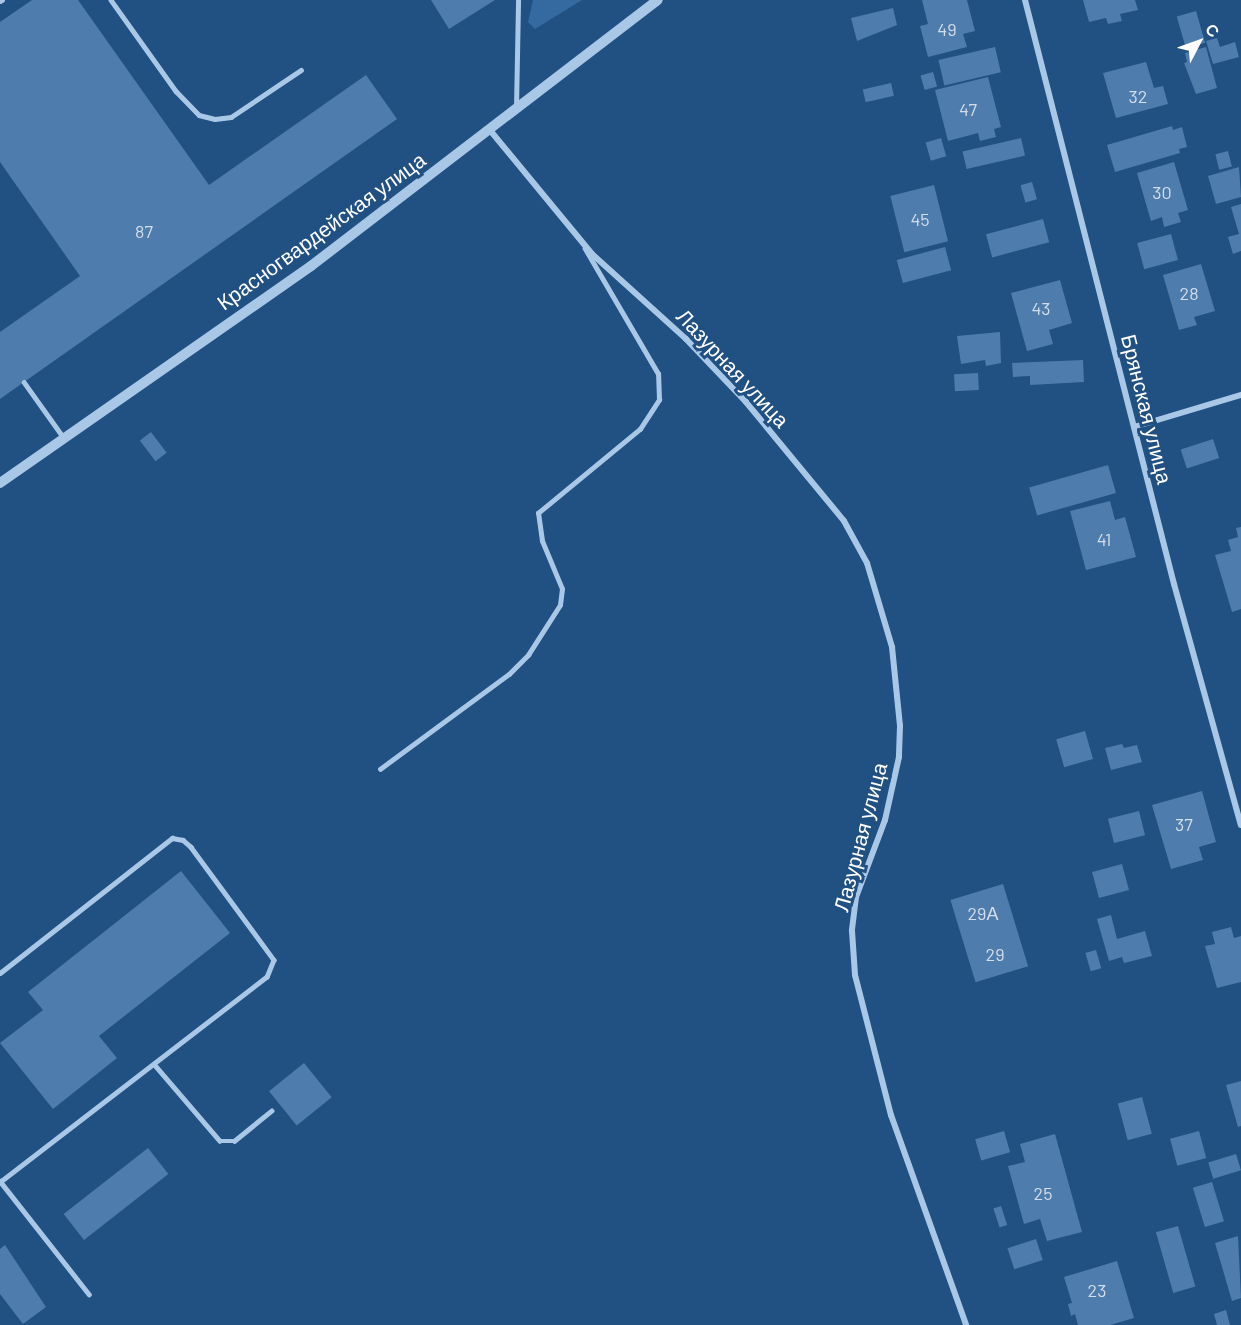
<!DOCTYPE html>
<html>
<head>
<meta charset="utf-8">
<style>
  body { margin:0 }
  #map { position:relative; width:1241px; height:1325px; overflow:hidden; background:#215082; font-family:Barlow,sans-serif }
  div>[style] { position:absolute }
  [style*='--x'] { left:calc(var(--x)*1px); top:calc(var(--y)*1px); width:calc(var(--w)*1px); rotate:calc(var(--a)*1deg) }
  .green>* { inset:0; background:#356aa0 }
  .building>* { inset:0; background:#4e7cac; transform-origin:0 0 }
  .service>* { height:4.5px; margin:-2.25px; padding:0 2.25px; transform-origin:2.25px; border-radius:2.25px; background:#a9c8e8 }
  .minor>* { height:6px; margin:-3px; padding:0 3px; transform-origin:3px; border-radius:3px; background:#a9c8e8 }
  .tertiary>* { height:10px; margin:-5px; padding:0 5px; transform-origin:5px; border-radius:5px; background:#a9c8e8 }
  span { translate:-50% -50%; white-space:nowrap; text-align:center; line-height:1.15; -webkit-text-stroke:6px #215082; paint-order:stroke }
  .number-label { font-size:18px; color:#d3deea }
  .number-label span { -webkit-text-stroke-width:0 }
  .street-label { font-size:21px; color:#fff }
  .north { position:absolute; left:1169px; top:12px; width:60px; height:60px; -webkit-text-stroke:4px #215082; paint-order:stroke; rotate:49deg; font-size:16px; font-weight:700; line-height:24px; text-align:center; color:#fff }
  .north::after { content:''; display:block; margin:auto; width:21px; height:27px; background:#fff; clip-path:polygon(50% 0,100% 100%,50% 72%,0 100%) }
</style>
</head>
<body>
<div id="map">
  <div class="green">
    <div style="clip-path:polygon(533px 0,582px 0,535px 29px,528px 22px)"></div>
  </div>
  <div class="building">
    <div style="clip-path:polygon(32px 0,78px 0,209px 185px,366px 75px,397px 119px,0 399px,0 332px,80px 276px,0 162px,0 22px)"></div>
    <div style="clip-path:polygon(431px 0,495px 0,449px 29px)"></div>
    <div style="clip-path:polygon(922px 0,967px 0,975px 31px,963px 34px,967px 47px,928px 57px,920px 26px,928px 24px)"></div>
    <div style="clip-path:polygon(1083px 0,1135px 0,1138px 10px,1120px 14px,1122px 21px,1108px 24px,1106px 18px,1089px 22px)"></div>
    <div style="clip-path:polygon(893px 8px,897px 25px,857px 41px,851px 18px)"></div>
    <div style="left:1196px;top:11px;width:33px;height:20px;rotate:74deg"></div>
    <div style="clip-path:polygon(1217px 38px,1220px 47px,1235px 42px,1239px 57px,1213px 64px,1206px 41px)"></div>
    <div style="left:995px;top:47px;width:26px;height:58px;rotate:77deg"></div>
    <div style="clip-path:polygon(1206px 47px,1217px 88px,1196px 94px,1184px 63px,1187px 62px,1185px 53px)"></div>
    <div style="clip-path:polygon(1146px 62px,1154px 88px,1163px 86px,1168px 104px,1116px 118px,1103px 73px)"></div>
    <div style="left:933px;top:72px;width:15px;height:13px;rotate:74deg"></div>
    <div style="clip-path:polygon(988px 77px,1001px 127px,994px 129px,996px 137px,980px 141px,978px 133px,948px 141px,935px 90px)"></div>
    <div style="left:891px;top:83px;width:13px;height:29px;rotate:77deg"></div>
    <div style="clip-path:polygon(1172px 126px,1173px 130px,1182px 127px,1187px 147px,1179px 149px,1180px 153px,1115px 172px,1107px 145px)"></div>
    <div style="left:941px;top:138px;width:19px;height:16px;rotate:74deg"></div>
    <div style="left:1021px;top:138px;width:18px;height:60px;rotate:77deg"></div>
    <div style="left:1228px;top:151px;width:16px;height:13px;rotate:76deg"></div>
    <div style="clip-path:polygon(1174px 162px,1188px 210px,1178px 213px,1181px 222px,1164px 227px,1162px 217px,1151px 221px,1137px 173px)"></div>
    <div style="clip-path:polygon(1239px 167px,1241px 197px,1216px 204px,1208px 176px)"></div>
    <div style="left:1032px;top:182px;width:18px;height:12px;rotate:74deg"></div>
    <div style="left:934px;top:185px;width:58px;height:45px;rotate:76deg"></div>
    <div style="clip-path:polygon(1241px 204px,1241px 251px,1233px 254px,1228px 237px,1239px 234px,1231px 207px)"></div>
    <div style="left:1043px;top:219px;width:24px;height:59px;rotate:75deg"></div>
    <div style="left:1171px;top:234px;width:27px;height:35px;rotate:75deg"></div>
    <div style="left:945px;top:247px;width:24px;height:50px;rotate:75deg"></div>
    <div style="clip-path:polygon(1201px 264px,1215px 311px,1194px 317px,1197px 325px,1179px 330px,1163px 275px)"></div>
    <div style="clip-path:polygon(1060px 280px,1072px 323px,1049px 330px,1053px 344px,1027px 351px,1011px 293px)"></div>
    <div style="clip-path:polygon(1000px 332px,1001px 363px,986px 366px,985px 360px,961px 364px,957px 336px)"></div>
    <div style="clip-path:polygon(1083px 360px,1084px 382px,1030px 385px,1030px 376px,1013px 377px,1012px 363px)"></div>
    <div style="left:978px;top:373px;width:17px;height:24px;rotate:87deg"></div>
    <div style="left:151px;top:432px;width:26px;height:14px;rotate:53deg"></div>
    <div style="left:1213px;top:439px;width:20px;height:34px;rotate:72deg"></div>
    <div style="left:1108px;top:465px;width:29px;height:82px;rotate:74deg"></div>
    <div style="clip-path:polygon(1110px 501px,1115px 520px,1125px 517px,1136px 557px,1086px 570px,1070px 511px)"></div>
    <div style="clip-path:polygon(1241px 527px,1241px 609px,1232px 612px,1215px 555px,1231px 551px,1228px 540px,1238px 537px,1236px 528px)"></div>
    <div style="left:1085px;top:731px;width:29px;height:30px;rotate:74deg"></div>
    <div style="clip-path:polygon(1122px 744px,1124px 748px,1137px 745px,1142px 762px,1111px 770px,1105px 748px)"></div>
    <div style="clip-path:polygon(1202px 791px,1216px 842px,1199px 847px,1203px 860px,1171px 869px,1152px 805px)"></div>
    <div style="left:1139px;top:811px;width:25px;height:32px;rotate:76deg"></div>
    <div style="left:1122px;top:864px;width:27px;height:31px;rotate:75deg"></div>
    <div style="clip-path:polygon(181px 871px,230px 933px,99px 1036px,117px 1058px,53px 1109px,0 1043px,43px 1010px,28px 992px)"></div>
    <div style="left:1003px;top:884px;width:86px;height:55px;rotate:73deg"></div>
    <div style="clip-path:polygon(1111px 915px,1117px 939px,1145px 931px,1152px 956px,1124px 963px,1122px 957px,1109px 961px,1097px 919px)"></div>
    <div style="clip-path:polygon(1231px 927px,1234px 938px,1241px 936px,1241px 982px,1217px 988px,1205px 946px,1215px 944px,1212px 932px)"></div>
    <div style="left:1096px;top:950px;width:19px;height:11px;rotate:74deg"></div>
    <div style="left:304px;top:1063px;width:44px;height:45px;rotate:51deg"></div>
    <div style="clip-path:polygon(1241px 1081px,1241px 1126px,1238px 1127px,1226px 1085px)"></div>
    <div style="left:1142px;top:1097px;width:38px;height:25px;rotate:75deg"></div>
    <div style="left:1004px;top:1131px;width:22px;height:30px;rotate:74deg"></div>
    <div style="left:1199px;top:1131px;width:28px;height:30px;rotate:75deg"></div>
    <div style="clip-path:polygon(1055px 1134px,1082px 1232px,1047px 1241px,1040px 1219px,1024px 1224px,1008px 1166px,1025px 1162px,1020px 1144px)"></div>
    <div style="left:148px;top:1148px;width:33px;height:107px;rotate:52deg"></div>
    <div style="left:1236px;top:1154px;width:17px;height:29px;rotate:73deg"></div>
    <div style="left:1212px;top:1182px;width:41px;height:20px;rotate:73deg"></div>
    <div style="left:1001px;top:1206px;width:20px;height:8px;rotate:72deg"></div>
    <div style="left:1178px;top:1226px;width:63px;height:23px;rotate:74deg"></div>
    <div style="clip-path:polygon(1238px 1236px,1241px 1298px,1232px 1301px,1215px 1243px)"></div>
    <div style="left:1036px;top:1239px;width:22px;height:30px;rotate:72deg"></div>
    <div style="clip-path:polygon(5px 1245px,46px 1307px,23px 1324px,0 1294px,0 1249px)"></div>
    <div style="clip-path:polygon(1117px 1261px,1134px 1318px,1110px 1325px,1078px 1325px,1075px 1314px,1071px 1316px,1068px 1304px,1072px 1303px,1064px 1277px)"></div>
    <div style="clip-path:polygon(1226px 1310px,1230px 1325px,1217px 1325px,1214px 1314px)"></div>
  </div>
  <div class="service">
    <div style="--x:111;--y:0;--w:112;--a:54.5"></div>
    <div style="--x:176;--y:91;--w:33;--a:46"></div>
    <div style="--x:199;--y:115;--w:16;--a:14"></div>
    <div style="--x:215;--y:119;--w:16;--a:-7"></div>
    <div style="--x:231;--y:117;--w:84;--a:-33.9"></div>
    <div style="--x:0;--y:1;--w:2;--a:-27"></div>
    <div style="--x:516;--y:108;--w:108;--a:-88.9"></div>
    <div style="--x:24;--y:382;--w:69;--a:54.5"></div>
    <div style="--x:380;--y:769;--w:160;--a:-36.4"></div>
    <div style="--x:509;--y:674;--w:27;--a:-45"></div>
    <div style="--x:528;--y:655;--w:59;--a:-57.4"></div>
    <div style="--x:560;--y:605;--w:16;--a:-83"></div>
    <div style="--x:562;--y:589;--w:52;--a:-112.6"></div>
    <div style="--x:542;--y:541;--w:28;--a:-98"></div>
    <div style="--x:538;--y:513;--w:132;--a:-39.5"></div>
    <div style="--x:640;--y:429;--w:35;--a:-57"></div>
    <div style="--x:659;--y:400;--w:26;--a:-92"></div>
    <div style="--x:658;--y:374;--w:145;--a:-120.3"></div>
    <div style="--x:0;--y:973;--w:219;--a:-38.1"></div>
    <div style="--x:172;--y:838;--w:11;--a:10"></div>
    <div style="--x:183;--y:840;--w:11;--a:41"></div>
    <div style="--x:191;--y:847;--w:140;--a:53.7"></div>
    <div style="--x:274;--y:960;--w:18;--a:112"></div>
    <div style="--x:267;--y:977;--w:336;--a:142.4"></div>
    <div style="--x:154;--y:1064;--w:101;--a:49.4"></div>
    <div style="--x:220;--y:1141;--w:14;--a:0"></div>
    <div style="--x:234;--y:1141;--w:48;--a:-39"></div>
    <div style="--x:0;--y:1181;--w:144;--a:51.8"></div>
  </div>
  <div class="minor">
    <div style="--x:1025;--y:0;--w:603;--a:75.69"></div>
    <div style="--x:1174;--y:584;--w:250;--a:74.5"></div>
    <div style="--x:489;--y:129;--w:162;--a:50.5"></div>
    <div style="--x:592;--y:254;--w:127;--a:42.1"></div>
    <div style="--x:686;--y:339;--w:87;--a:46.4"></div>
    <div style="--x:746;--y:402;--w:154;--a:50.5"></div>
    <div style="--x:844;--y:521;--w:48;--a:61.3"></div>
    <div style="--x:867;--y:563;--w:88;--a:73.4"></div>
    <div style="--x:892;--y:647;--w:79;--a:84.2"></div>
    <div style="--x:900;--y:726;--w:31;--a:92"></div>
    <div style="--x:899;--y:757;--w:65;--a:102.5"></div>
    <div style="--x:885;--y:820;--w:82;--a:110.6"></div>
    <div style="--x:856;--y:897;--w:34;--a:97"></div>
    <div style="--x:852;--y:931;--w:44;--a:86.1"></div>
    <div style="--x:855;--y:975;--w:145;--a:75.6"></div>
    <div style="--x:891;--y:1115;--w:223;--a:70.3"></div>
    <div style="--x:1134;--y:427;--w:112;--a:-16.7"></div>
  </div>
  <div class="tertiary">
    <div style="--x:0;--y:483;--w:379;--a:-34.9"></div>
    <div style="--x:311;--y:266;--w:437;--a:-37.5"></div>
  </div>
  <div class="number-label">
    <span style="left:947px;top:29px">49</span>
    <span style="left:1138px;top:96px">32</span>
    <span style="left:968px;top:109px">47</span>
    <span style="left:1162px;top:192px">30</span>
    <span style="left:920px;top:219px">45</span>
    <span style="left:144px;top:231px">87</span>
    <span style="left:1189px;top:293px">28</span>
    <span style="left:1041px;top:308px">43</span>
    <span style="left:1104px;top:539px">41</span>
    <span style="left:1184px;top:824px">37</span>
    <span style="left:983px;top:913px">29А</span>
    <span style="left:995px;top:954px">29</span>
    <span style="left:1043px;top:1193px">25</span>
    <span style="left:1097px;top:1290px">23</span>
  </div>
  <div class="street-label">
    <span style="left:321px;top:231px;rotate:-36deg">Красногвардейская улица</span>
    <span style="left:733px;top:368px;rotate:47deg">Лазурная улица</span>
    <span style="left:1147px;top:409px;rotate:76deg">Брянская улица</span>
    <span style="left:860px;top:837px;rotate:-75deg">Лазурная улица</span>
  </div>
  <div class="north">С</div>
</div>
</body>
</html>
